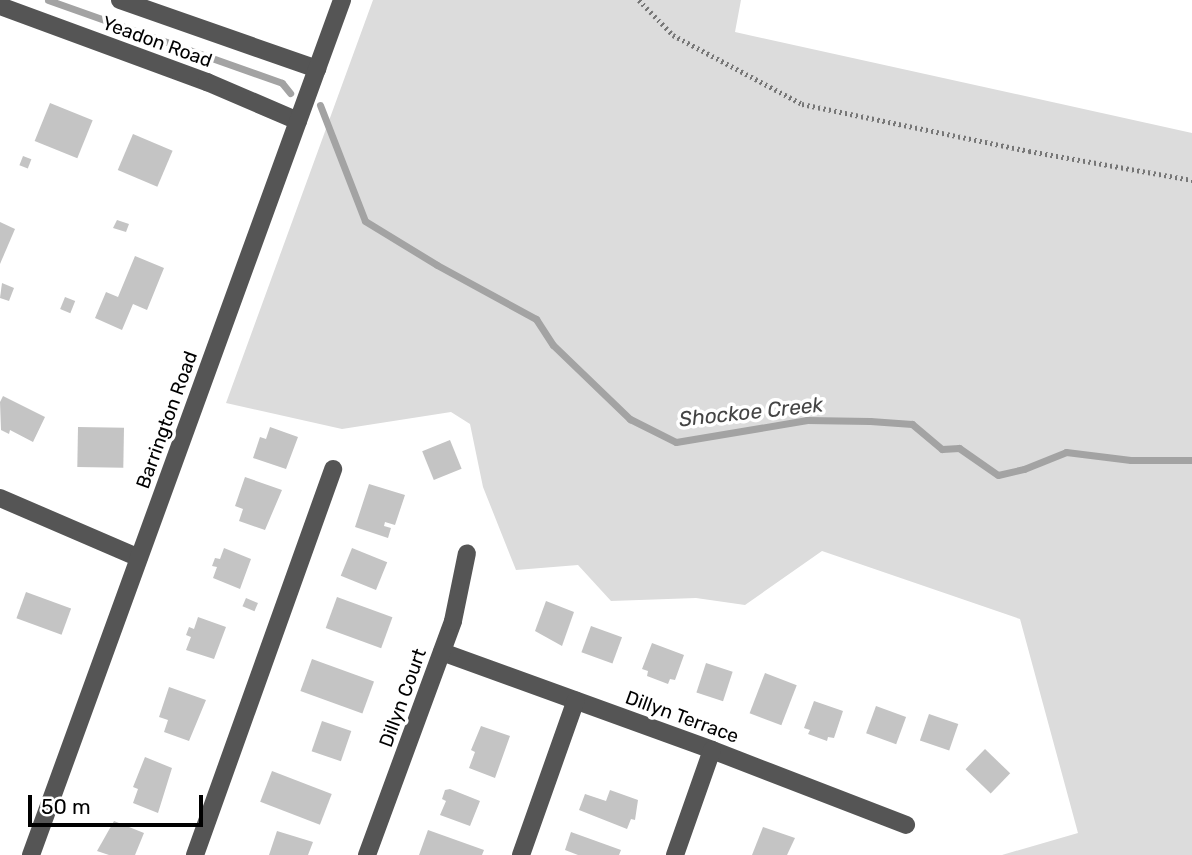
<!DOCTYPE html>
<html>
<head>
<meta charset="utf-8">
<style>
  body { margin:0 }
  #map { position:relative; width:1192px; height:855px; overflow:hidden; background:#fff; font-family:Rubik,sans-serif }
  div>[style] { position:absolute }
  [style*='--x'] { left:calc(var(--x)*1px); top:calc(var(--y)*1px); width:calc(var(--w)*1px); rotate:calc(var(--a)*1deg) }
  .green>* { inset:0; background:#dcdcdc }
  .stream>* { height:7px; margin:-3.5px; padding:0 3.5px; transform-origin:3.5px; border-radius:3.5px; background:#a3a3a3 }
  .building>* { inset:0; background:#c4c4c4; transform-origin:0 0 }
  .path>* { height:4.5px; margin-top:-2.25px; transform-origin:0; background:repeating-linear-gradient(90deg,#777 0 2px,transparent 0 5.5px) }
  .minor>* { height:18px; margin:-9px; padding:0 9px; transform-origin:9px; border-radius:9px; background:#555 }
  span { translate:-50% -50%; white-space:nowrap; text-align:center; line-height:1.15; -webkit-text-stroke:7px #fff; paint-order:stroke }
  .street-label { font-size:19px; color:#000 }
  .water-label { font-size:21px; color:#444; font-style:italic }
  .scale { position:absolute; left:28px; top:795px; width:175px; height:32px; box-sizing:border-box; border:4px solid #000; border-top:0; padding-left:9px; font-size:21px; line-height:24px; white-space:nowrap; color:#000; -webkit-text-stroke:5px #fff; paint-order:stroke }
</style>
</head>
<body>
<div id="map">
  <div class="green">
    <div style="clip-path:polygon(373px 0,741px 0,735px 32px,1192px 133px,1192px 855px,1002px 855px,1078px 833px,1020px 619px,822px 551px,745px 605px,696px 598px,611px 601px,578px 565px,516px 570px,483px 487px,470px 424px,451px 412px,342px 429px,226px 403px)"></div>
  </div>
  <div class="stream">
    <div style="--x:48;--y:0;--w:248;--a:19.5"></div>
    <div style="--x:282;--y:83;--w:13;--a:51"></div>
    <div style="--x:320;--y:105;--w:124;--a:68.8"></div>
    <div style="--x:365;--y:221;--w:84;--a:31.4"></div>
    <div style="--x:437;--y:265;--w:113;--a:28.6"></div>
    <div style="--x:536;--y:319;--w:31;--a:57"></div>
    <div style="--x:553;--y:345;--w:107;--a:43.9"></div>
    <div style="--x:630;--y:419;--w:51;--a:26.6"></div>
    <div style="--x:676;--y:442;--w:133;--a:-9.5"></div>
    <div style="--x:807;--y:420;--w:63;--a:0.9"></div>
    <div style="--x:870;--y:421;--w:42;--a:4.1"></div>
    <div style="--x:912;--y:424;--w:39;--a:40"></div>
    <div style="--x:942;--y:449;--w:17;--a:-3"></div>
    <div style="--x:959;--y:448;--w:47;--a:34.7"></div>
    <div style="--x:998;--y:475;--w:27;--a:-13"></div>
    <div style="--x:1024;--y:469;--w:45;--a:-22"></div>
    <div style="--x:1066;--y:452;--w:65;--a:7"></div>
    <div style="--x:1131;--y:460;--w:61;--a:0"></div>
  </div>
  <div class="building">
    <div style="left:50px;top:103px;width:46px;height:41px;rotate:22deg"></div>
    <div style="left:133px;top:134px;width:43px;height:39px;rotate:23deg"></div>
    <div style="left:23px;top:156px;width:9px;height:10px;rotate:21deg"></div>
    <div style="clip-path:polygon(117px 220px,129px 224px,126px 232px,113px 228px)"></div>
    <div style="clip-path:polygon(0 222px,15px 229px,0 264px)"></div>
    <div style="clip-path:polygon(135px 256px,164px 268px,147px 310px,133px 304px,122px 330px,95px 318px,106px 292px,118px 297px)"></div>
    <div style="clip-path:polygon(2px 283px,14px 288px,9px 301px,0 298px)"></div>
    <div style="left:65px;top:297px;width:11px;height:13px;rotate:22deg"></div>
    <div style="clip-path:polygon(3px 396px,45px 417px,33px 442px,10px 430px,9px 434px,1px 430px,0 402px)"></div>
    <div style="left:78px;top:427px;width:46px;height:40px;rotate:1deg"></div>
    <div style="clip-path:polygon(270px 427px,298px 437px,286px 469px,253px 458px,260px 437px,266px 439px)"></div>
    <div style="left:450px;top:440px;width:31px;height:30px;rotate:68deg"></div>
    <div style="clip-path:polygon(245px 477px,282px 490px,265px 530px,239px 521px,243px 509px,235px 506px)"></div>
    <div style="clip-path:polygon(369px 484px,405px 495px,395px 525px,385px 522px,384px 526px,391px 528px,388px 538px,355px 527px)"></div>
    <div style="clip-path:polygon(224px 548px,251px 559px,240px 589px,213px 578px,217px 567px,212px 566px,215px 558px,220px 559px)"></div>
    <div style="left:352px;top:548px;width:38px;height:30px;rotate:22deg"></div>
    <div style="left:26px;top:592px;width:48px;height:28px;rotate:20deg"></div>
    <div style="left:337px;top:597px;width:59px;height:33px;rotate:20deg"></div>
    <div style="left:246px;top:598px;width:13px;height:9px;rotate:23deg"></div>
    <div style="clip-path:polygon(546px 601px,574px 612px,562px 646px,535px 631px)"></div>
    <div style="clip-path:polygon(198px 617px,226px 627px,214px 659px,186px 650px,191px 637px,186px 635px,189px 627px,194px 629px)"></div>
    <div style="left:591px;top:626px;width:33px;height:28px;rotate:20deg"></div>
    <div style="clip-path:polygon(652px 643px,684px 655px,675px 680px,670px 679px,668px 684px,647px 676px,648px 671px,642px 669px)"></div>
    <div style="left:312px;top:659px;width:66px;height:34px;rotate:20deg"></div>
    <div style="left:706px;top:663px;width:28px;height:31px;rotate:18deg"></div>
    <div style="left:765px;top:673px;width:34px;height:43px;rotate:21deg"></div>
    <div style="clip-path:polygon(169px 687px,206px 700px,189px 741px,164px 732px,168px 720px,159px 717px)"></div>
    <div style="clip-path:polygon(814px 701px,843px 711px,834px 738px,828px 737px,827px 741px,808px 734px,810px 730px,804px 728px)"></div>
    <div style="left:876px;top:706px;width:32px;height:29px;rotate:20deg"></div>
    <div style="left:929px;top:714px;width:31px;height:28px;rotate:19deg"></div>
    <div style="left:322px;top:721px;width:31px;height:32px;rotate:19deg"></div>
    <div style="clip-path:polygon(481px 726px,510px 736px,495px 778px,469px 768px,475px 752px,471px 750px)"></div>
    <div style="left:985px;top:749px;width:35px;height:28px;rotate:44deg"></div>
    <div style="clip-path:polygon(145px 757px,172px 768px,158px 813px,133px 803px,138px 789px,133px 787px)"></div>
    <div style="left:272px;top:771px;width:64px;height:33px;rotate:21deg"></div>
    <div style="clip-path:polygon(450px 789px,480px 801px,470px 826px,440px 815px,446px 801px,442px 799px,445px 790px)"></div>
    <div style="clip-path:polygon(610px 790px,638px 800px,635px 820px,631px 819px,627px 829px,579px 810px,585px 794px,606px 801px)"></div>
    <div style="clip-path:polygon(114px 821px,144px 833px,135px 855px,109px 855px,97px 851px)"></div>
    <div style="clip-path:polygon(763px 827px,795px 838px,787px 855px,752px 855px)"></div>
    <div style="clip-path:polygon(428px 830px,484px 850px,482px 855px,419px 855px)"></div>
    <div style="clip-path:polygon(277px 831px,313px 842px,308px 855px,269px 855px)"></div>
    <div style="clip-path:polygon(571px 832px,621px 850px,619px 855px,578px 855px,565px 850px)"></div>
  </div>
  <div class="path">
    <div style="--x:639;--y:0;--w:49;--a:45.8"></div>
    <div style="--x:673;--y:35;--w:146;--a:28.1"></div>
    <div style="--x:802;--y:104;--w:232;--a:11.7"></div>
    <div style="--x:1029;--y:151;--w:166;--a:10.1"></div>
  </div>
  <div class="minor">
    <div style="--x:120;--y:0;--w:209;--a:19.3"></div>
    <div style="--x:0;--y:6;--w:221;--a:20.2"></div>
    <div style="--x:207;--y:82;--w:99;--a:23.2"></div>
    <div style="--x:0;--y:498;--w:151;--a:23.3"></div>
    <div style="--x:442;--y:652;--w:287;--a:19.9"></div>
    <div style="--x:712;--y:750;--w:208;--a:21.1"></div>
    <div style="--x:31;--y:855;--w:910;--a:-70.01"></div>
    <div style="--x:195;--y:855;--w:410;--a:-70.3"></div>
    <div style="--x:367;--y:855;--w:249;--a:-69.8"></div>
    <div style="--x:453;--y:621;--w:69;--a:-78.4"></div>
    <div style="--x:521;--y:855;--w:164;--a:-70.5"></div>
    <div style="--x:675;--y:855;--w:111;--a:-70.6"></div>
  </div>
  <div class="street-label">
    <span style="left:157px;top:42px;rotate:20deg">Yeadon Road</span>
    <span style="left:167px;top:420px;rotate:-70deg">Barrington Road</span>
    <span style="left:403px;top:698px;rotate:-70deg">Dillyn Court</span>
    <span style="left:682px;top:717px;rotate:20deg">Dillyn Terrace</span>
  </div>
  <div class="water-label">
    <span style="left:751px;top:412px;rotate:-6deg">Shockoe Creek</span>
  </div>
  <div class="scale">50 m</div>
</div>
</body>
</html>
